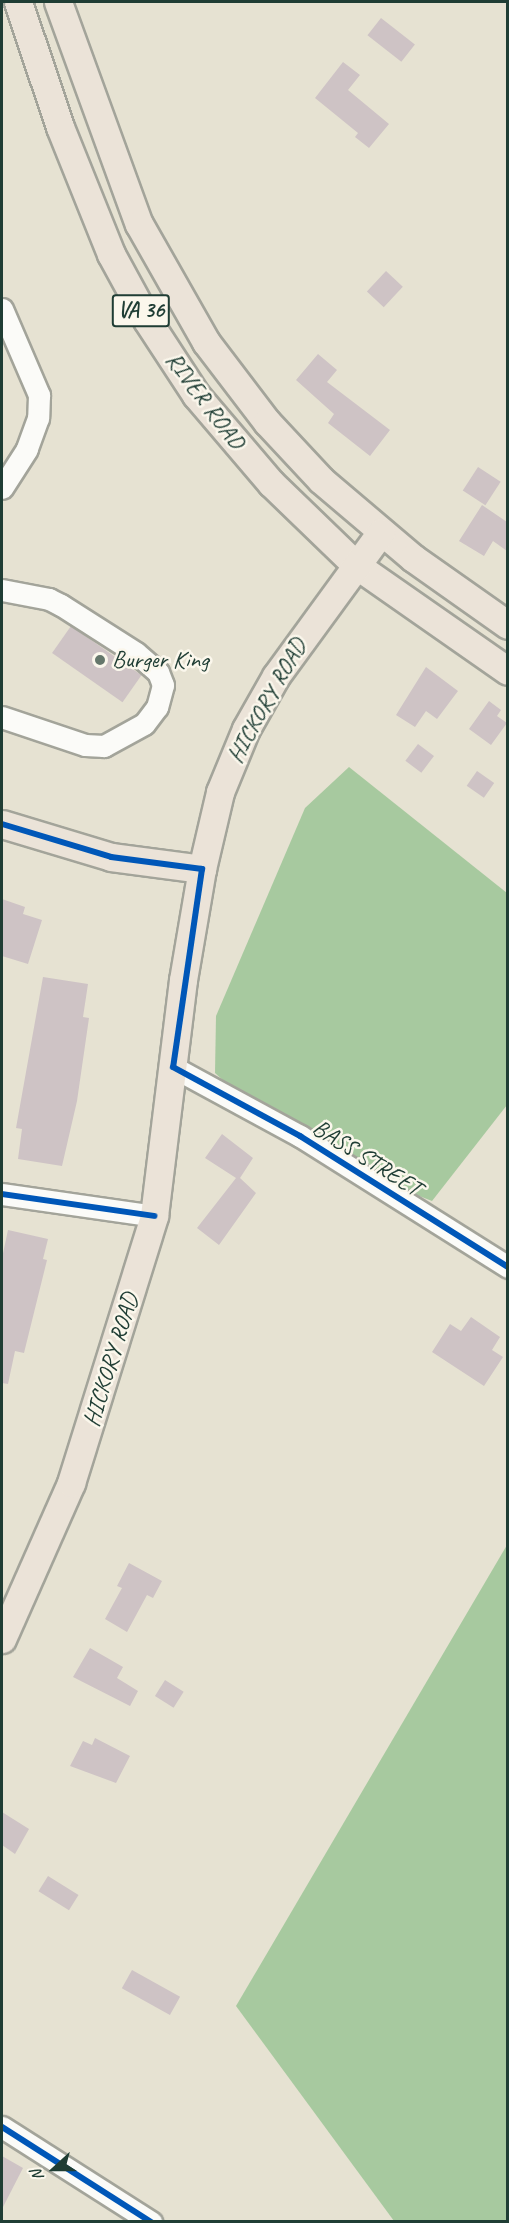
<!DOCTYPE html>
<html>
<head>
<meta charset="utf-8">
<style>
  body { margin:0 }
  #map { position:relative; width:509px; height:2223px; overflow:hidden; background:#e6e2d2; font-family:Caveat,sans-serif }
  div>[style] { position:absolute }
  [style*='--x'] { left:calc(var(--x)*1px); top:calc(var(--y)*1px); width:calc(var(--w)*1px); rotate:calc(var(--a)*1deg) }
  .forest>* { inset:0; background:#a7c99f }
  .building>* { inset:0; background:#cec3c5; transform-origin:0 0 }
  .roads { filter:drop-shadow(2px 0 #a3a49a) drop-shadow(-2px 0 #a3a49a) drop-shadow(0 2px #a3a49a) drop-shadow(0 -2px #a3a49a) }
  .minor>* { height:21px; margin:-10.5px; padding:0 10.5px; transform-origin:10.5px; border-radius:10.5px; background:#fbfbf8 }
  .major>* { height:27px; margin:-13.5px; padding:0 13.5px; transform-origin:13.5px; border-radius:13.5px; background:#ebe3d8 }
  .cycleway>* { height:6px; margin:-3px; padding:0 3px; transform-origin:3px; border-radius:3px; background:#0057b8 }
  .dots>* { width:16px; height:16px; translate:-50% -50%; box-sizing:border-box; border:3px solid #fbf7ec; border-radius:50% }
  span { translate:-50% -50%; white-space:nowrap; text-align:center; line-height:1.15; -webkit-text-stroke:5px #fbf7ec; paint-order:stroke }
  .shield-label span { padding:2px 4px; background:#fbf7ec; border:2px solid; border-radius:4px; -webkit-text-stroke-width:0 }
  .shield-label { font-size:22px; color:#1f3d34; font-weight:700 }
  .street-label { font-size:24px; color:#1f3d34 }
  .poi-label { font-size:24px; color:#1f3d34 }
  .left { translate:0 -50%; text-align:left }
  .frame { position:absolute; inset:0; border:3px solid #1f3d34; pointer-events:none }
  .north { position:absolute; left:24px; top:2139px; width:60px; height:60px; -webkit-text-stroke:4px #fbf7ec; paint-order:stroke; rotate:249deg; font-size:16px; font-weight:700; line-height:24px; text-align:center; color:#1f3d34 }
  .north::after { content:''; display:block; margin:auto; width:21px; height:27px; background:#1f3d34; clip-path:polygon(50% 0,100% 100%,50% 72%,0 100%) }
</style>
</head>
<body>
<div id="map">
  <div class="forest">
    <div style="clip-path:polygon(349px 767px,507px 893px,507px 1105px,432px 1201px,299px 1149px,215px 1073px,216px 1016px,305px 808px)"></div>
    <div style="clip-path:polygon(507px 1545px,507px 2221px,394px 2221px,236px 2006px)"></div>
  </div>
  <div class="building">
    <div style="left:381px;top:18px;width:43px;height:22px;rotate:38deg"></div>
    <div style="clip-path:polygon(343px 62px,360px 75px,348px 90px,389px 124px,369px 148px,355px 137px,358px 133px,315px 98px)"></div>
    <div style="left:386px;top:271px;width:23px;height:28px;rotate:43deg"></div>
    <div style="clip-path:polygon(318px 354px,337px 370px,327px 382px,390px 430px,370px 456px,328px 423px,334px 414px,296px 380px)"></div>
    <div style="left:478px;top:467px;width:27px;height:28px;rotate:33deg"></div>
    <div style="clip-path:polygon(482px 505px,507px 522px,507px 551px,493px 541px,484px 556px,459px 541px)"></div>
    <div style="left:71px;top:626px;width:86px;height:33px;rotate:35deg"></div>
    <div style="clip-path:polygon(426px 667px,458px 691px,437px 719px,426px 711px,415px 727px,396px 715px)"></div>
    <div style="clip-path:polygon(489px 701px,501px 710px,497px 716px,507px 723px,491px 745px,469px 729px)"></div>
    <div style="left:418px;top:744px;width:20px;height:21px;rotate:37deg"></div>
    <div style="left:477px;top:771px;width:21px;height:18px;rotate:35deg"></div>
    <div style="clip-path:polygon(2px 899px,25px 907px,23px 914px,42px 920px,28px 964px,2px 956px)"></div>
    <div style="clip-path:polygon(43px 977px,88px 984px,83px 1017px,89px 1018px,77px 1101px,62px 1166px,18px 1159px,22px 1129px,16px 1128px)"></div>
    <div style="clip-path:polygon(222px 1134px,253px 1158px,240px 1178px,256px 1193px,219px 1245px,197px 1228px,236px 1178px,205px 1158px)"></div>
    <div style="clip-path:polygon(8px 1230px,48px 1239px,43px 1259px,47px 1260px,24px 1353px,15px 1351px,8px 1384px,2px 1383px,2px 1258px)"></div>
    <div style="clip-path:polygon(471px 1317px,500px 1337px,492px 1350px,503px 1357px,484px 1386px,432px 1352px,450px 1324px,461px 1331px)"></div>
    <div style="clip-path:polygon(129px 1563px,162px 1581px,153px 1598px,147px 1595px,127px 1632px,105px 1619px,122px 1588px,117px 1586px)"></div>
    <div style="clip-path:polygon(90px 1648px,123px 1667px,117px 1678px,138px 1691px,130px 1706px,73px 1677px)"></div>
    <div style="left:165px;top:1680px;width:22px;height:19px;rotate:32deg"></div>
    <div style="clip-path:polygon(95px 1738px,130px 1756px,116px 1783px,70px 1766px,83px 1741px,92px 1745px)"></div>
    <div style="clip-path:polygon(2px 1812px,29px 1829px,15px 1854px,2px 1845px)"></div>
    <div style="left:48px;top:1876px;width:36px;height:18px;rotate:32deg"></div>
    <div style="left:132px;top:1970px;width:55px;height:21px;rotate:29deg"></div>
    <div style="clip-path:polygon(2px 2156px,23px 2168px,2px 2209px)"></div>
  </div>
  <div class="roads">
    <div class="minor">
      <div style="--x:2;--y:309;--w:94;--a:66.7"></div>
      <div style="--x:39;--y:395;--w:23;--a:92"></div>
      <div style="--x:38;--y:418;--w:33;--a:110"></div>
      <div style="--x:27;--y:449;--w:46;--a:122.7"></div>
      <div style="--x:2;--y:590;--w:48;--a:10.8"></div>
      <div style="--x:49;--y:599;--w:13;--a:27"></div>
      <div style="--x:61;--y:605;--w:89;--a:32.6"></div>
      <div style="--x:136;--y:653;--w:29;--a:41"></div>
      <div style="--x:158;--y:672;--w:14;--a:69"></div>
      <div style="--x:163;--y:685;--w:23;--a:105"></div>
      <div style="--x:157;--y:707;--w:21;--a:127"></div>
      <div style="--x:144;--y:724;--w:46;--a:151.2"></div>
      <div style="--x:104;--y:746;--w:19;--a:-177"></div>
      <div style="--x:85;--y:745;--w:88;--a:-161.4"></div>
      <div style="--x:173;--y:1067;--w:145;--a:28.5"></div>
      <div style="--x:300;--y:1136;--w:246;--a:32.2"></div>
      <div style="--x:2;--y:1194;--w:154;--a:8.2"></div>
      <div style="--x:2;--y:2127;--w:177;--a:32.5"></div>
    </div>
    <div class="major">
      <div style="--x:18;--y:2;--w:132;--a:71.4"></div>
      <div style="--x:60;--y:127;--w:137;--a:68.1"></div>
      <div style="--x:111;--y:254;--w:75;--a:61.4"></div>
      <div style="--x:147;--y:320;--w:90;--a:56.8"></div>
      <div style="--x:196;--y:395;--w:116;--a:49.6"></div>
      <div style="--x:271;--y:483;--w:118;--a:44"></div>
      <div style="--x:356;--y:565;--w:185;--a:34.9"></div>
      <div style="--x:58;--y:2;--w:236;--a:70"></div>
      <div style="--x:139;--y:224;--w:136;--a:60.4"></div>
      <div style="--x:206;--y:342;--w:101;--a:52.7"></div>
      <div style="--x:267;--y:422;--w:79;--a:47"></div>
      <div style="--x:321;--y:480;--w:121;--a:40.3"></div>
      <div style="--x:413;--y:558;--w:116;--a:35.2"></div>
      <div style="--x:2;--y:824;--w:114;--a:16.8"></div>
      <div style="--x:111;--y:857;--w:92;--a:7.5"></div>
      <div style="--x:2;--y:1639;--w:171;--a:-66.1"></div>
      <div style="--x:71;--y:1483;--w:280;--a:-72.7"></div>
      <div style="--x:154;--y:1216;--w:238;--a:-83"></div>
      <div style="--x:183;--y:980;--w:113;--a:-80.3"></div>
      <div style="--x:202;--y:869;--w:79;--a:-76.8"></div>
      <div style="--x:220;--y:792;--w:68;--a:-67.6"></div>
      <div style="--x:246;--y:729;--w:61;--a:-60.5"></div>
      <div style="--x:276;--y:676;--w:178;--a:-53.9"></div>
    </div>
  </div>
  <div class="cycleway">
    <div style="--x:2;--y:824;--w:114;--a:16.8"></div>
    <div style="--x:111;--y:857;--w:92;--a:7.5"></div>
    <div style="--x:202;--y:869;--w:200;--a:98.3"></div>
    <div style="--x:173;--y:1067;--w:145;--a:28.5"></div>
    <div style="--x:300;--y:1136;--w:246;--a:32.2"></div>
    <div style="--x:2;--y:1194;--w:154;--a:8.2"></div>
    <div style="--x:2;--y:2127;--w:177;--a:32.5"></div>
  </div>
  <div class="dots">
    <div style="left:100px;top:660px;background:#65776b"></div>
  </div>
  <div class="shield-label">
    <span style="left:141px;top:311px">VA 36</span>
  </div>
  <div class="street-label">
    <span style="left:205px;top:401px;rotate:53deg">RIVER ROAD</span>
    <span style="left:267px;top:701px;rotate:-61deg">HICKORY ROAD</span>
    <span style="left:367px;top:1158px;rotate:32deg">BASS STREET</span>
    <span style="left:111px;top:1360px;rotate:-73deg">HICKORY ROAD</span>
  </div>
  <div class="poi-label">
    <span class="left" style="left:112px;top:660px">Burger King</span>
  </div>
  <div class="frame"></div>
  <div class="north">N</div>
</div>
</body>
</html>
